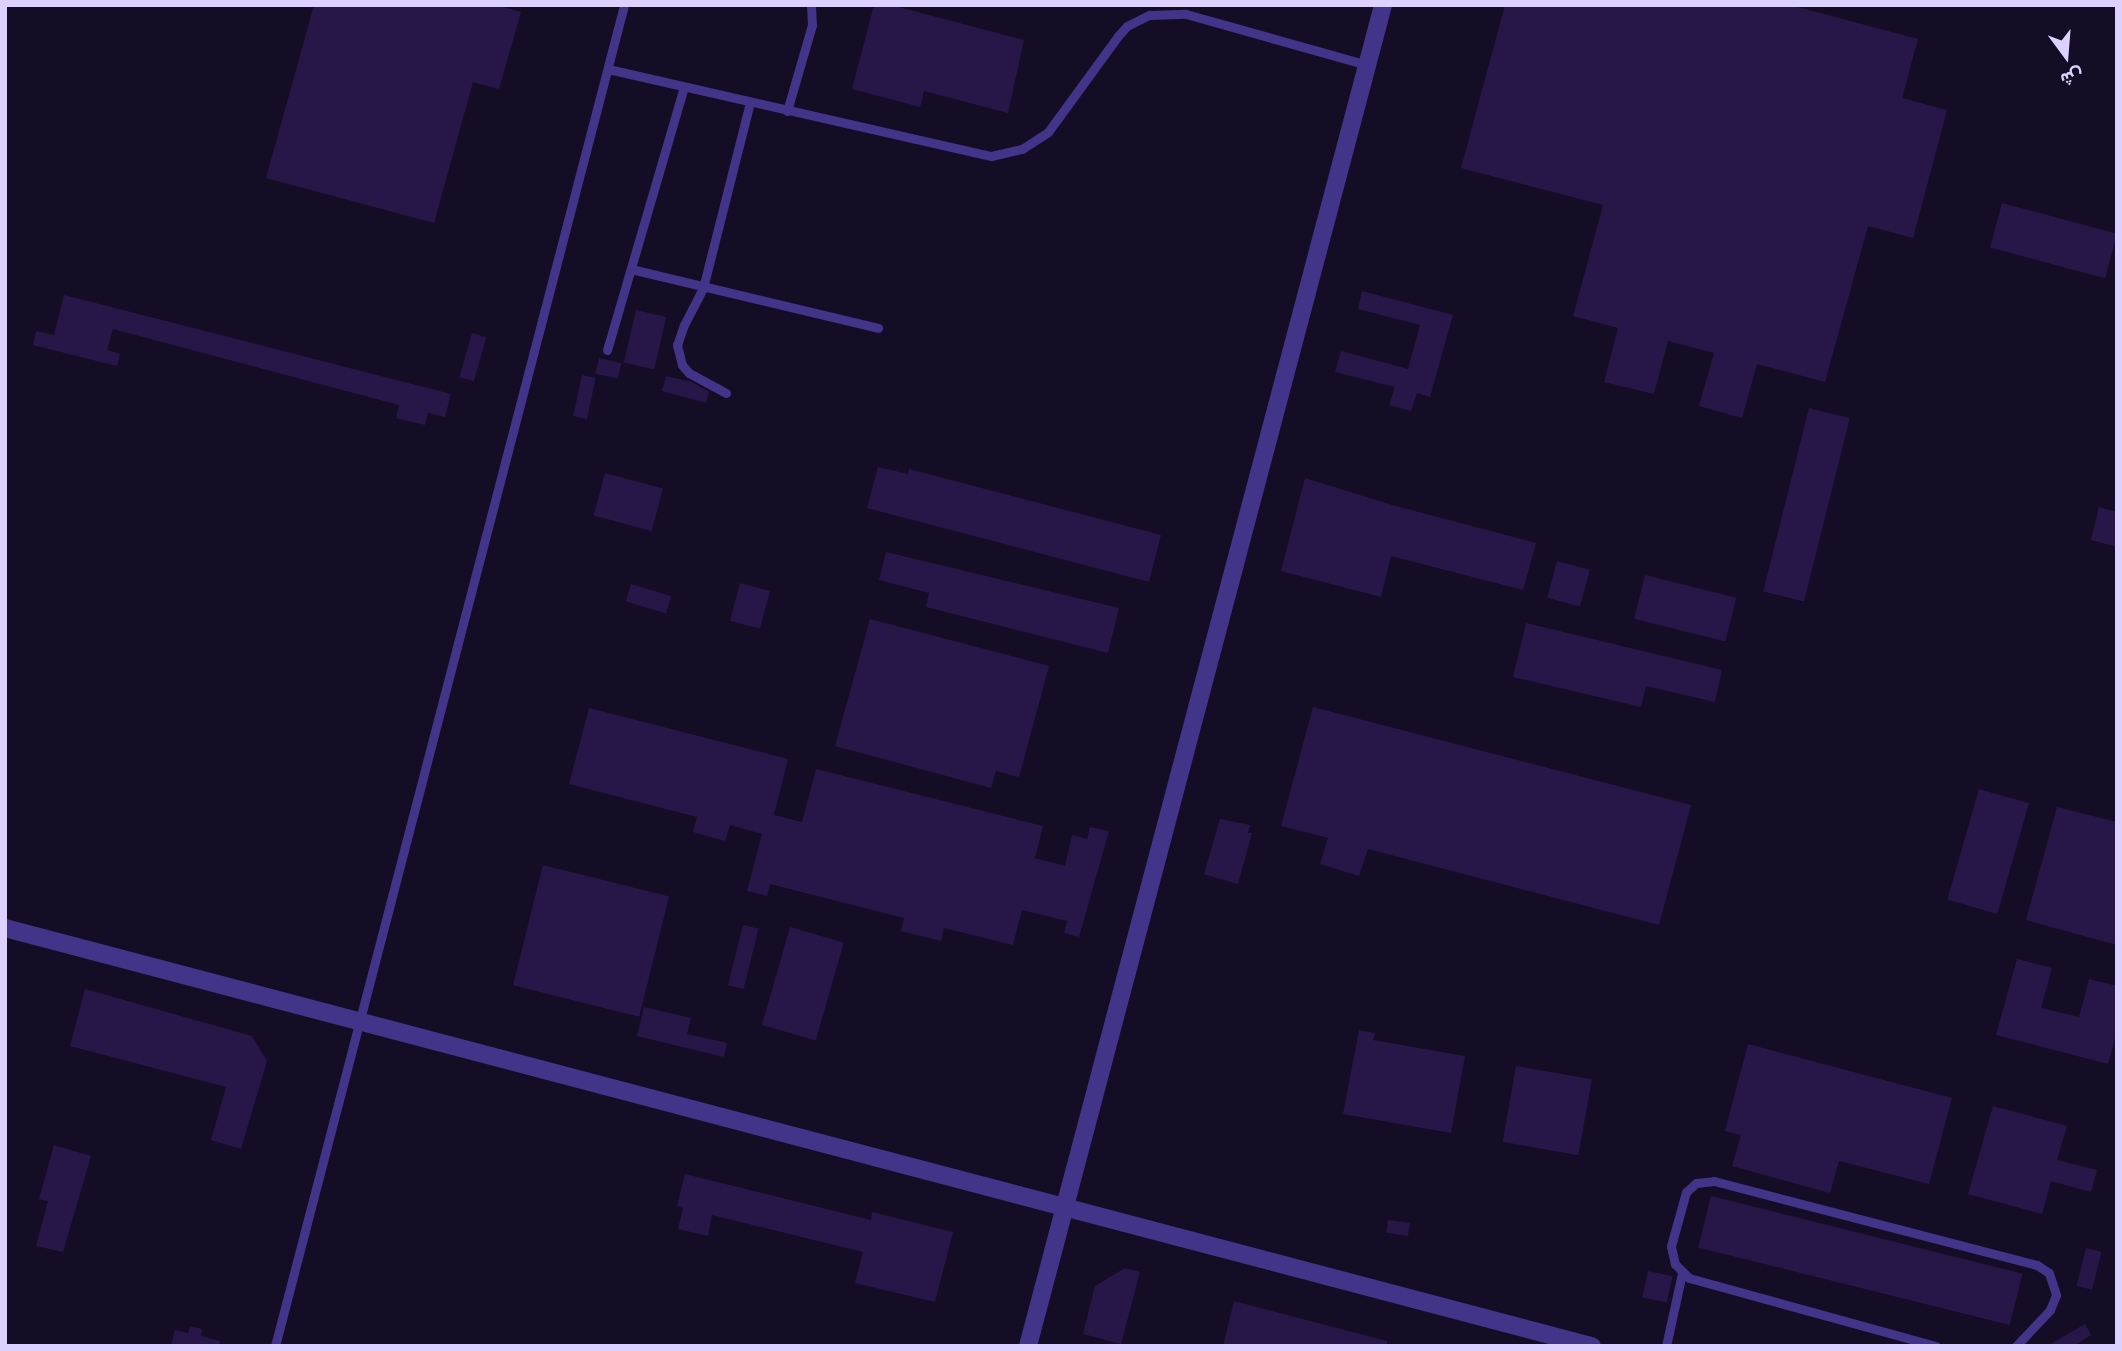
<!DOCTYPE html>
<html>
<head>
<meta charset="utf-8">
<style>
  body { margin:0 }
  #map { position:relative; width:2122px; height:1351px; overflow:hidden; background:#140d25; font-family:"Source Sans 3",Vazirmatn,sans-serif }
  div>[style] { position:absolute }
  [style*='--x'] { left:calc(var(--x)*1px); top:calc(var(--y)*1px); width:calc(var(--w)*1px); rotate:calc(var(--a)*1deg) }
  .building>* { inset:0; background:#271748; transform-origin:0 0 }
  .service>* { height:9px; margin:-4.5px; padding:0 4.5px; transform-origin:4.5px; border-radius:4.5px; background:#423488 }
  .minor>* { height:18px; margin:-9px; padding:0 9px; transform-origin:9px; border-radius:9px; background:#423488 }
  span { translate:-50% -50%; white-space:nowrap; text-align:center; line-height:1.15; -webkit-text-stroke:6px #140d25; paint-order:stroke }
  .frame { position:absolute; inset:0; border:7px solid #dcd1ff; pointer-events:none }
  .north { position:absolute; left:2031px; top:21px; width:70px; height:70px; -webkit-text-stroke:5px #140d25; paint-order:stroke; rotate:164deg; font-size:19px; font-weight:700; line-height:28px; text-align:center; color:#dcd1ff }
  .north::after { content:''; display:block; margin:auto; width:24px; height:32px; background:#dcd1ff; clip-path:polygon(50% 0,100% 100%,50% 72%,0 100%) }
</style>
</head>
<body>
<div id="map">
  <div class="building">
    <div style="clip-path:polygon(314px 5px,496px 5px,521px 12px,499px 89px,473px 82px,434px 223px,266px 178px)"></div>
    <div style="clip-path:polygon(874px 5px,891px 5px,1024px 40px,1008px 113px,924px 91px,920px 107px,852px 89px)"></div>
    <div style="clip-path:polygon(1505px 5px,1790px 5px,1918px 39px,1902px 98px,1947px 110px,1913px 238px,1868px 226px,1825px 382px,1757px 364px,1742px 418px,1699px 406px,1714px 353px,1668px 341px,1654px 394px,1604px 382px,1618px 328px,1573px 316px,1603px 205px,1461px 168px)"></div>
    <div style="left:2002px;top:203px;width:119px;height:46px;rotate:15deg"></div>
    <div style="clip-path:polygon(1362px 291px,1453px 315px,1430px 397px,1417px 393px,1411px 411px,1389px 405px,1395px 387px,1335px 372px,1341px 351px,1408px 369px,1420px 325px,1358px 309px)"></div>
    <div style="clip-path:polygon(64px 295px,451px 394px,445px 417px,428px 413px,425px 425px,396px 418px,399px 405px,113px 329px,107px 350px,120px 354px,117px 366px,33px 345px,36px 331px,54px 335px)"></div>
    <div style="left:636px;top:310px;width:31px;height:54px;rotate:13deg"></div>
    <div style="left:472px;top:333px;width:15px;height:46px;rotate:16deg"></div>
    <div style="left:599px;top:358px;width:23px;height:16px;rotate:13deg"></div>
    <div style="left:582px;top:375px;width:14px;height:42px;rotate:12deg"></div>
    <div style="clip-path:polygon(666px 376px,692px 382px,709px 392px,706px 403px,662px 391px)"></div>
    <div style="left:1809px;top:408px;width:42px;height:189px;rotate:14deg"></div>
    <div style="clip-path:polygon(878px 467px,908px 474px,909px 469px,1161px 535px,1149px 582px,867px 508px)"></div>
    <div style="left:605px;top:473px;width:60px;height:44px;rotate:15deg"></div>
    <div style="clip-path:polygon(1305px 478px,1392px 505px,1536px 543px,1523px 590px,1391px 556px,1381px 597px,1281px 571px)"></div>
    <div style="clip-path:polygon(2099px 507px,2117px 512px,2117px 547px,2091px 540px)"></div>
    <div style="clip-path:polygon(886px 552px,1119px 608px,1108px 653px,926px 607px,929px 593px,879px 580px)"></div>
    <div style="left:1557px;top:561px;width:34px;height:38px;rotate:15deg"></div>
    <div style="left:1645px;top:575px;width:94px;height:45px;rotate:14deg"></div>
    <div style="left:740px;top:583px;width:31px;height:39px;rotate:15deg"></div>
    <div style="left:631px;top:584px;width:42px;height:18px;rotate:17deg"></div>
    <div style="clip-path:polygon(870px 619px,1049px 666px,1019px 777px,996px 771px,991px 788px,835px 746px)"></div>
    <div style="clip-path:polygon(1526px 623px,1722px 670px,1715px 702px,1646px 686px,1641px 707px,1513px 677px)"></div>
    <div style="clip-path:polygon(1313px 707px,1691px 805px,1659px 925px,1368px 849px,1359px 876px,1320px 864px,1328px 838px,1281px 826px)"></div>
    <div style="clip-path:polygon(589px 708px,788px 759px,774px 815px,802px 822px,816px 769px,1043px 826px,1035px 858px,1065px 866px,1072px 835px,1087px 839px,1090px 827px,1109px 831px,1079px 937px,1064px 933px,1067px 921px,1022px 910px,1013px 945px,944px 928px,941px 941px,901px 931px,904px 918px,770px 884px,767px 896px,747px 891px,762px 834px,730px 825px,725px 841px,693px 832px,697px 817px,569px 784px)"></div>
    <div style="left:1979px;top:789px;width:52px;height:115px;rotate:16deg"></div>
    <div style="clip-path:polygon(2057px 807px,2117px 822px,2117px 945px,2026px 920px)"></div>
    <div style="clip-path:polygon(1220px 819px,1250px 825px,1248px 833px,1252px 833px,1238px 884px,1204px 874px)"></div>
    <div style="left:543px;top:865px;width:130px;height:124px;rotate:14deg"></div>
    <div style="left:743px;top:925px;width:16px;height:62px;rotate:14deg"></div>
    <div style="left:790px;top:927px;width:56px;height:102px;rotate:16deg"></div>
    <div style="clip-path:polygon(2017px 959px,2052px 968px,2041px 1008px,2079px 1017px,2089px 979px,2117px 986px,2117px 1031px,2108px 1064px,1996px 1035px)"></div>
    <div style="clip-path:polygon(85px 989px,252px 1036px,267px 1061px,241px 1149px,211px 1140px,226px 1087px,70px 1046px)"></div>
    <div style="clip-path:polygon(644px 1007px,691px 1018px,687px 1034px,727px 1043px,724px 1057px,637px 1036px)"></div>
    <div style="clip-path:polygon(1359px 1030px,1375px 1033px,1373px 1040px,1465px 1056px,1451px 1133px,1343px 1114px)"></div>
    <div style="clip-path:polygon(1748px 1044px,1952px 1098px,1929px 1184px,1839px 1161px,1830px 1193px,1732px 1166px,1741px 1135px,1725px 1131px)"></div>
    <div style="left:1516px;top:1066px;width:77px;height:77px;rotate:10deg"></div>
    <div style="clip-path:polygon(1993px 1106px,2067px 1126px,2057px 1160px,2097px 1170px,2091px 1192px,2051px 1181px,2042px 1214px,1968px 1194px)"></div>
    <div style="clip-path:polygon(54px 1145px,91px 1156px,63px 1252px,36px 1246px,48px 1201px,39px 1199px)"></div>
    <div style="clip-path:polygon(685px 1174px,871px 1220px,872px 1212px,953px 1232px,935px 1302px,855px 1283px,863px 1252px,712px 1215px,708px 1236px,678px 1229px,683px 1208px,677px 1206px)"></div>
    <div style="left:1711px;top:1196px;width:321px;height:53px;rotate:14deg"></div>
    <div style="left:1388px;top:1220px;width:22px;height:13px;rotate:8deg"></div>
    <div style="left:2086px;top:1248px;width:16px;height:39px;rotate:14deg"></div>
    <div style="clip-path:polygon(1125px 1268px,1140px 1272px,1121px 1344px,1083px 1334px,1095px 1286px)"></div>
    <div style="left:1648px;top:1271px;width:25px;height:27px;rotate:12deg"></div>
    <div style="clip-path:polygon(1234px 1301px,1387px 1341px,1387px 1346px,1223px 1346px)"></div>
    <div style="clip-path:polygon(2085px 1324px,2091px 1335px,2074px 1346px,2047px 1346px)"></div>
    <div style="clip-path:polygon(190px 1326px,202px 1329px,201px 1336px,220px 1341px,219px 1346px,171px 1346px,175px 1330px,188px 1333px)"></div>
  </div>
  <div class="service">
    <div style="--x:608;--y:69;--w:393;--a:12.8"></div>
    <div style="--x:991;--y:156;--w:32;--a:-13"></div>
    <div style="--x:1022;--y:149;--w:31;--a:-33"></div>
    <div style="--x:1048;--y:132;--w:119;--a:-53.9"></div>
    <div style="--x:1118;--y:36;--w:13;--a:-48"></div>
    <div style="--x:1127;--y:26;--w:25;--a:-27"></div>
    <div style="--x:1149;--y:15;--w:37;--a:-2"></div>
    <div style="--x:1186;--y:14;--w:188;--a:15.7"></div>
    <div style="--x:787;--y:111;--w:90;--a:-73.8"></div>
    <div style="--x:812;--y:25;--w:20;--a:-93"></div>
    <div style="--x:631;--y:269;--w:254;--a:13.4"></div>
    <div style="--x:607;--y:350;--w:274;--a:-73.7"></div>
    <div style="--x:726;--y:393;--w:42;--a:-151.6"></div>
    <div style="--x:689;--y:373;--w:11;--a:-131"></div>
    <div style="--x:682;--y:365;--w:21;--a:-104"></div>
    <div style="--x:677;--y:345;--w:21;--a:-71"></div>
    <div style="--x:684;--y:325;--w:42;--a:-62.8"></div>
    <div style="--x:703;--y:288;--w:192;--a:-75.8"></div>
    <div style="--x:275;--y:1346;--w:1386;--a:-75.41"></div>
    <div style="--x:1666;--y:1346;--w:75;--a:-77.6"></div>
    <div style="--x:1936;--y:1346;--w:256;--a:-164.6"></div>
    <div style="--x:1689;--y:1278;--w:20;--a:-135"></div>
    <div style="--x:1675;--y:1264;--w:18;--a:-103"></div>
    <div style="--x:1671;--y:1246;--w:56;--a:-74.5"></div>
    <div style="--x:1686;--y:1192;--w:13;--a:-42"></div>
    <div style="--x:1696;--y:1183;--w:18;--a:-6"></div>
    <div style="--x:1714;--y:1181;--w:334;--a:14.6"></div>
    <div style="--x:2037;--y:1265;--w:14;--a:34"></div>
    <div style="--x:2049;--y:1273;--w:23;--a:72"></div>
    <div style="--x:2056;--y:1295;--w:16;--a:112"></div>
    <div style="--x:2050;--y:1310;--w:50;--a:133.4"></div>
  </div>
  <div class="minor">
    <div style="--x:5;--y:928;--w:1641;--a:14.76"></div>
    <div style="--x:1028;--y:1346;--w:1387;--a:-75.17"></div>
  </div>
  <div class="frame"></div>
  <div class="north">ش</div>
</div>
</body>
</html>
